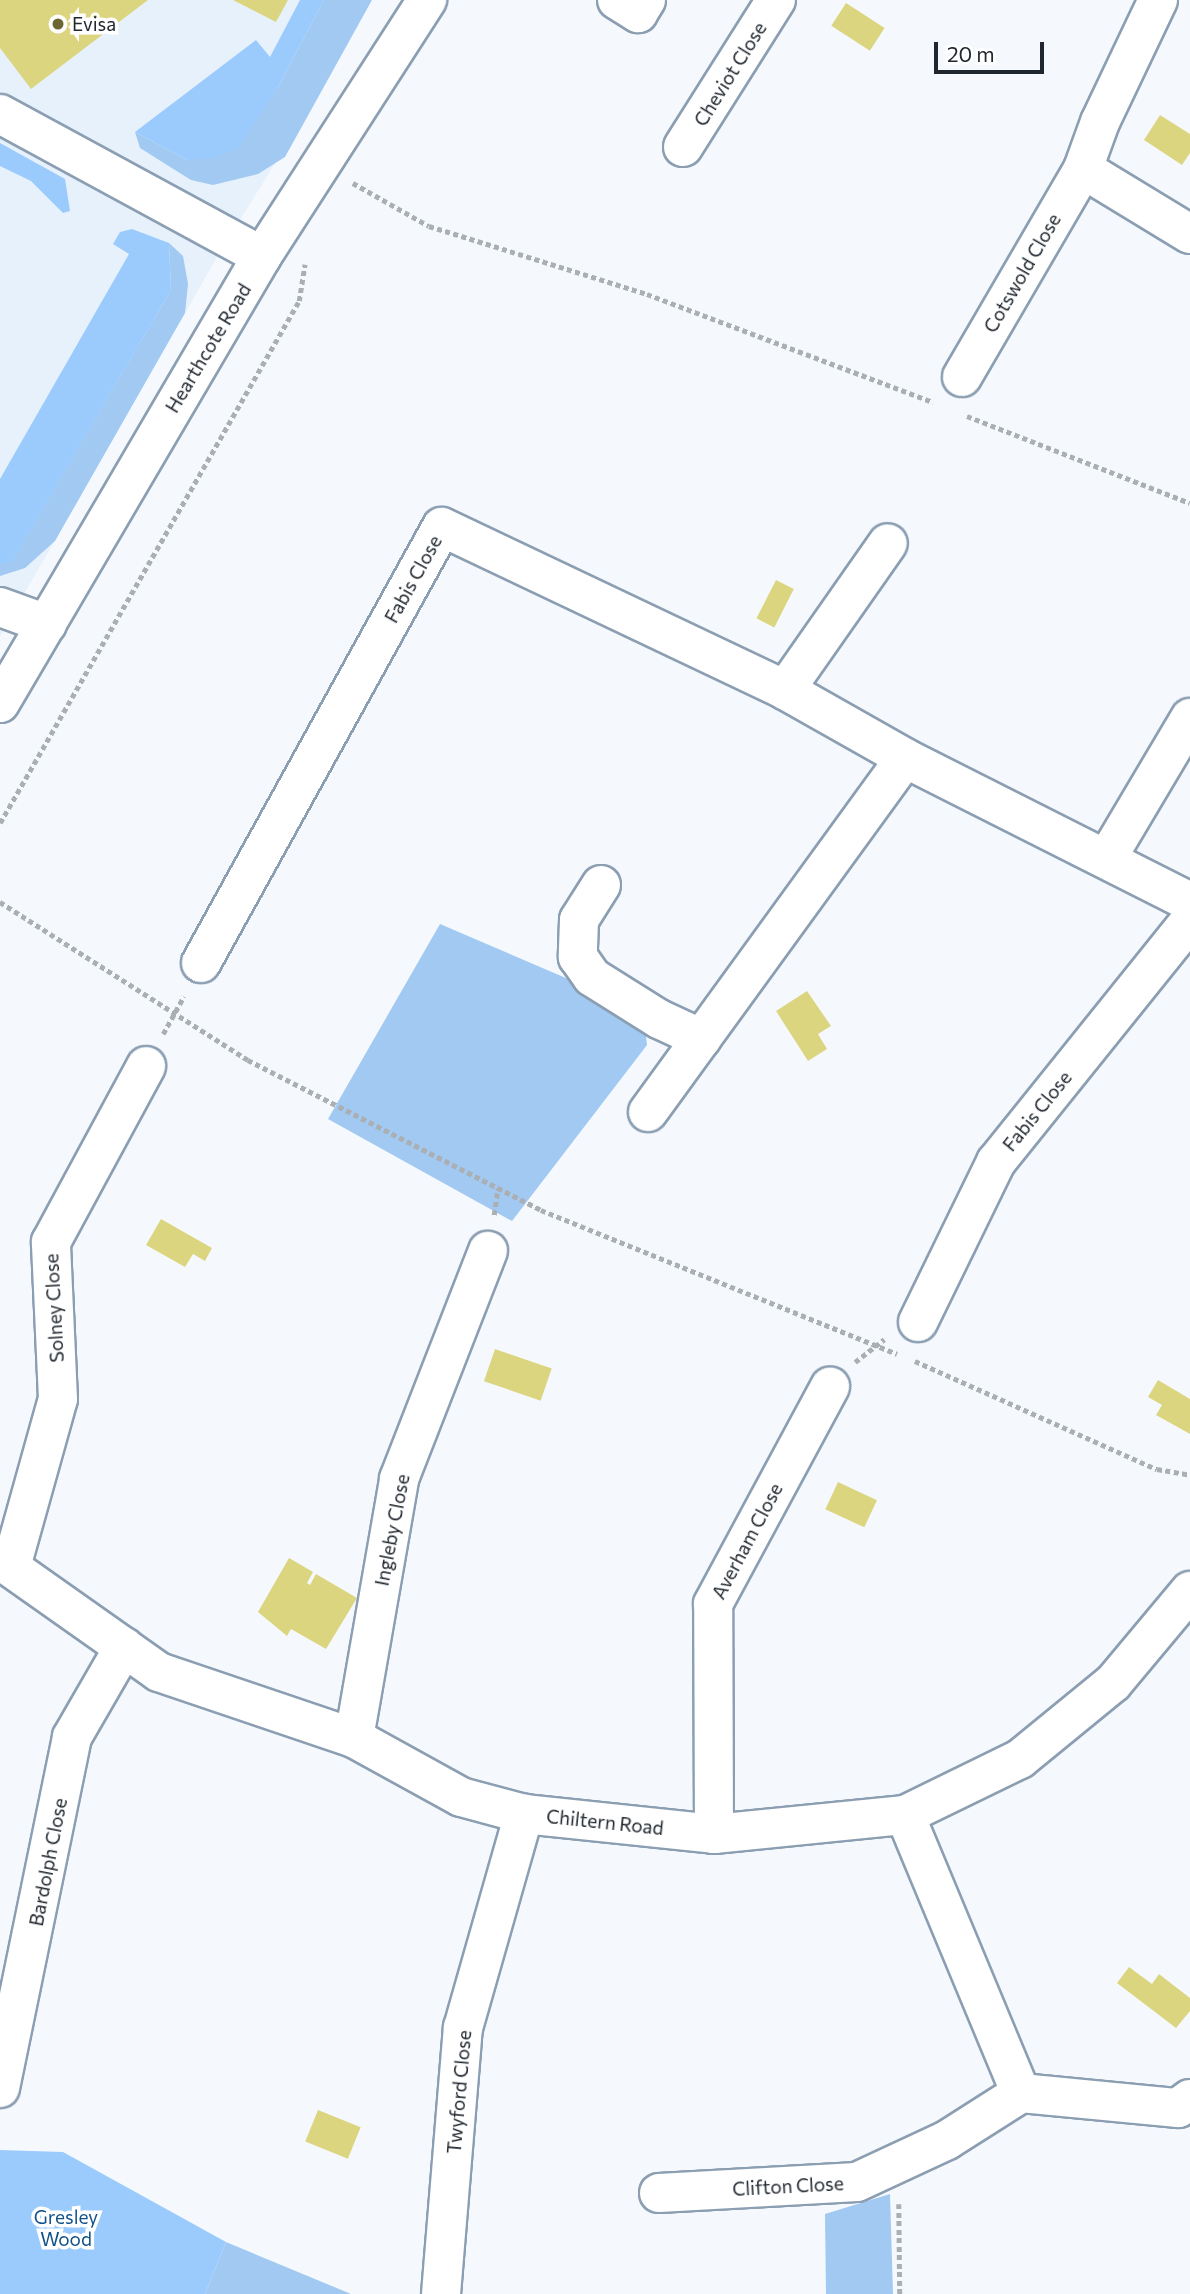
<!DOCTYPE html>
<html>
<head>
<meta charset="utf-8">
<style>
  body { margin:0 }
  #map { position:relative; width:1190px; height:2294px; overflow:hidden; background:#f5f9fd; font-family:Commissioner,sans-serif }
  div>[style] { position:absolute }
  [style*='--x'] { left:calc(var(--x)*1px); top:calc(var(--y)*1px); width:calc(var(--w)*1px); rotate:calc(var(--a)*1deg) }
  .built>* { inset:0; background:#e6f1fc }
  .green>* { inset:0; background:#a1c9f2 }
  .forest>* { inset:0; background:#9bcbfc }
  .building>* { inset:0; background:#dcd580; transform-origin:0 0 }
  .path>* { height:4.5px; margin-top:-2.25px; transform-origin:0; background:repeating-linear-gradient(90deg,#aaafb4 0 5px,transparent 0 8.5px) }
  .roads { filter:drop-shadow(2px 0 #8b9eb2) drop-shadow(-2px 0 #8b9eb2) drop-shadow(0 2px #8b9eb2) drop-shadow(0 -2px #8b9eb2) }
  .minor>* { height:38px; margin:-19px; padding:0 19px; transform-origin:19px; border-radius:19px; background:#fff }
  .dots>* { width:19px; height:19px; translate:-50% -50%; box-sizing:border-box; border:4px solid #fff; border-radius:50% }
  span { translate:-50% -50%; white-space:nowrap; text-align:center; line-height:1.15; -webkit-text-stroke:7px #fff; paint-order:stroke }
  .poi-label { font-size:19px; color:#20272f }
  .left { translate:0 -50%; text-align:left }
  .street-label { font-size:19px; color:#20272f }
  .park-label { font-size:19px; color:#125289 }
  .scale { position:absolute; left:934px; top:42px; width:110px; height:32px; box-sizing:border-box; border:4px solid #20272f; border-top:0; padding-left:9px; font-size:21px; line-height:24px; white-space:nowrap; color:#20272f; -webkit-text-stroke:5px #fff; paint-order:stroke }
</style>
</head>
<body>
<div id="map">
  <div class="built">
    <div style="clip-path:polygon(0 0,366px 0,309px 109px,220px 252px,0 636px)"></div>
  </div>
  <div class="green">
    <div style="clip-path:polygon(324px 0,372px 0,285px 157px,258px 174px,213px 185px,191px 180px,140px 148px,135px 132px,187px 160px,277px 89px)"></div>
    <div style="clip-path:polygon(169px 243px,183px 256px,188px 284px,185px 313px,55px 541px,25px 568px,0 576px,0 563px,11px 562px,171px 290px)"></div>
    <div style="clip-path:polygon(440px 924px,643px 1011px,647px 1045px,512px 1221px,328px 1119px)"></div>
    <div style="clip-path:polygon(890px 2194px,893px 2294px,826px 2294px,825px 2214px)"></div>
    <div style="clip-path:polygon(226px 2242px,351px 2294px,205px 2294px)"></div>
  </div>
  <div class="forest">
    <div style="clip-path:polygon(300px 0,324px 0,277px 89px,239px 147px,217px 157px,187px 160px,135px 132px,256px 40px,270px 57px)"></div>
    <div style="clip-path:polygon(0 143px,65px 179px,70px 211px,63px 213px,31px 181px,0 166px)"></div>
    <div style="clip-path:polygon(132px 229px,169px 243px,171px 290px,11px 563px,0 563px,0 479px,129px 254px,113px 244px,120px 232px)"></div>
    <div style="clip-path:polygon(0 2150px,63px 2152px,226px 2242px,205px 2294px,0 2294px)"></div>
  </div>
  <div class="building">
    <div style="clip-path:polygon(0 0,148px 0,31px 89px,0 48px)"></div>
    <div style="clip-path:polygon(233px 0,288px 0,276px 22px)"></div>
    <div style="left:846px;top:3px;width:46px;height:27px;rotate:33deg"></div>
    <div style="clip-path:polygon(1160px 115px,1190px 134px,1190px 153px,1182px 165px,1144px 140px)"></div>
    <div style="left:776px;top:580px;width:20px;height:43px;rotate:27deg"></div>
    <div style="clip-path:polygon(807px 991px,831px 1026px,818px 1034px,827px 1049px,808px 1061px,776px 1011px)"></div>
    <div style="clip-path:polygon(161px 1219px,212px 1248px,205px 1261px,193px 1254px,185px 1267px,146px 1245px)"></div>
    <div style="left:495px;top:1349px;width:60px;height:34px;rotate:19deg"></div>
    <div style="clip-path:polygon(1158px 1380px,1190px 1399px,1190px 1434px,1156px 1415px,1162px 1405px,1148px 1397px)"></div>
    <div style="left:838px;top:1482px;width:43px;height:30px;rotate:25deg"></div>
    <div style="clip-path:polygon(289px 1558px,313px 1572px,307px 1583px,310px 1585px,316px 1574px,357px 1598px,326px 1649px,291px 1629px,287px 1636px,258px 1612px)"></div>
    <div style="clip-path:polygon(1129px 1967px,1152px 1984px,1159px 1974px,1190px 1998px,1190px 2011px,1176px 2028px,1117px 1983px)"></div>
    <div style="left:318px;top:2110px;width:46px;height:34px;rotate:22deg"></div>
  </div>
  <div class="path">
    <div style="--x:353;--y:183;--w:87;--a:29.5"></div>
    <div style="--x:429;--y:226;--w:228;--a:17.3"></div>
    <div style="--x:647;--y:294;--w:306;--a:20.7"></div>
    <div style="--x:967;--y:416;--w:239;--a:21.3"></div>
    <div style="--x:0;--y:823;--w:602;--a:-60.2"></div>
    <div style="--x:299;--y:301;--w:37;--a:-81"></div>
    <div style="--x:0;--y:902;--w:294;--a:32.5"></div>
    <div style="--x:248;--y:1060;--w:329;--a:27.1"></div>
    <div style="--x:541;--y:1210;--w:384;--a:22"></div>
    <div style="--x:163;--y:1034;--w:43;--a:-61.1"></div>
    <div style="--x:494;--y:1215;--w:27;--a:-82"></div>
    <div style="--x:915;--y:1361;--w:265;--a:24.1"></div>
    <div style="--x:1157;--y:1469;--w:34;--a:10"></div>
    <div style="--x:855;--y:1362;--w:37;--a:-38"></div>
    <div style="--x:899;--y:2204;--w:90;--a:89.4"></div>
  </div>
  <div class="roads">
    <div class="minor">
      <div style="--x:617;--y:0;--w:25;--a:32"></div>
      <div style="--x:638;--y:13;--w:15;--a:-58"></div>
      <div style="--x:1158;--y:0;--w:135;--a:115.4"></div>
      <div style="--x:1100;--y:122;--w:50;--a:109.9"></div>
      <div style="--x:1083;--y:169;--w:125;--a:31.3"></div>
      <div style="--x:0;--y:114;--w:298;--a:28.5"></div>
      <div style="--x:683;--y:147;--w:174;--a:-57.7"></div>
      <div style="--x:962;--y:377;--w:241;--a:-59.8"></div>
      <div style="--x:0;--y:607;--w:50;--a:19.9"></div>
      <div style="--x:785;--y:690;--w:179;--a:-55"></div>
      <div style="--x:0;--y:703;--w:518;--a:-59.62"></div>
      <div style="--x:262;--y:256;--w:305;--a:-57.2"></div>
      <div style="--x:1107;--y:858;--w:163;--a:-59.3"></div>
      <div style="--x:601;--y:885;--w:41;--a:122.2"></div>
      <div style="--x:579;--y:920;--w:37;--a:92"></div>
      <div style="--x:578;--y:957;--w:24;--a:55"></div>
      <div style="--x:592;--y:977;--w:79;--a:32.1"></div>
      <div style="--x:659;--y:1019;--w:47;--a:24.9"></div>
      <div style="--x:201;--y:963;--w:498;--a:-61.1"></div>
      <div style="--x:442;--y:527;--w:380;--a:25.4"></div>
      <div style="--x:785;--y:690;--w:138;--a:29.5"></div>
      <div style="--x:905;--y:758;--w:319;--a:26.8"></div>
      <div style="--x:648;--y:1112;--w:437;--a:-54"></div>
      <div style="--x:918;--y:1322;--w:178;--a:-64"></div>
      <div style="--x:996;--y:1162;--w:309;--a:-51.2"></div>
      <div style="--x:0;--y:1560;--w:194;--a:35.2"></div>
      <div style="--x:159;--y:1672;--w:206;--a:18.7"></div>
      <div style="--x:354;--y:1738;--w:122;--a:28.9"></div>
      <div style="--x:461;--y:1797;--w:65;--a:15.1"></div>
      <div style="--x:524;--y:1814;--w:191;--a:6"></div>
      <div style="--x:714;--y:1834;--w:192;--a:-5.7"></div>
      <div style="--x:905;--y:1815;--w:128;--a:-26"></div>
      <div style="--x:1020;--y:1759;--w:120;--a:-39.3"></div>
      <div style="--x:1113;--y:1683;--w:120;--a:-50.1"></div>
      <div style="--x:11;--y:1567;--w:174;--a:-74.4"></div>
      <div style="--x:58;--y:1399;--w:157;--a:-92.6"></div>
      <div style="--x:51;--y:1242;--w:200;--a:-61.6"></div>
      <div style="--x:354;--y:1738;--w:263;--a:-80.1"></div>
      <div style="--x:399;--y:1479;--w:245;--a:-68.7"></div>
      <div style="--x:905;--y:1815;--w:301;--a:67.4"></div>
      <div style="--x:1021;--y:2093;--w:158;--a:5.5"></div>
      <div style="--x:1178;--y:2108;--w:15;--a:-37"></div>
      <div style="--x:714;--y:1834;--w:230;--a:-90.2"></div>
      <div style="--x:713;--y:1604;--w:247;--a:-61.7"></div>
      <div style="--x:0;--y:2088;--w:358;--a:-78.4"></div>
      <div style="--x:72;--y:1737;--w:104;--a:-60"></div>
      <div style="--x:659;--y:2193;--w:198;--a:-3.2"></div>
      <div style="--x:857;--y:2182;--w:99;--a:-25"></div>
      <div style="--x:947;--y:2140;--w:88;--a:-32.4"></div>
      <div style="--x:441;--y:2294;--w:267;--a:-85.3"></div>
      <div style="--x:463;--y:2028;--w:223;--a:-74.1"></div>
    </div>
  </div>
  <div class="dots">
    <div style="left:58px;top:24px;background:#6b6733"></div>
  </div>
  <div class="poi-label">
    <span class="left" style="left:72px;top:24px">Evisa</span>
  </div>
  <div class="street-label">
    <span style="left:730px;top:74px;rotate:-58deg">Cheviot Close</span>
    <span style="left:1022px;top:273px;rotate:-60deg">Cotswold Close</span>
    <span style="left:208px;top:348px;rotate:-59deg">Hearthcote Road</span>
    <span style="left:413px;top:579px;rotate:-61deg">Fabis Close</span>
    <span style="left:1037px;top:1111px;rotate:-51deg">Fabis Close</span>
    <span style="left:54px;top:1308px;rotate:-93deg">Solney Close</span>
    <span style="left:392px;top:1530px;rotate:-79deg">Ingleby Close</span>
    <span style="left:747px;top:1541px;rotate:-62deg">Averham Close</span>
    <span style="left:605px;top:1822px;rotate:6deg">Chiltern Road</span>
    <span style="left:48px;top:1862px;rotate:-79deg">Bardolph Close</span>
    <span style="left:459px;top:2092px;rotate:-85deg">Twyford Close</span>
    <span style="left:788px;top:2186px;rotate:-3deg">Clifton Close</span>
  </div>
  <div class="park-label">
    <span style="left:66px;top:2228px">Gresley<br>Wood</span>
  </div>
  <div class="scale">20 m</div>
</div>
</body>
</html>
